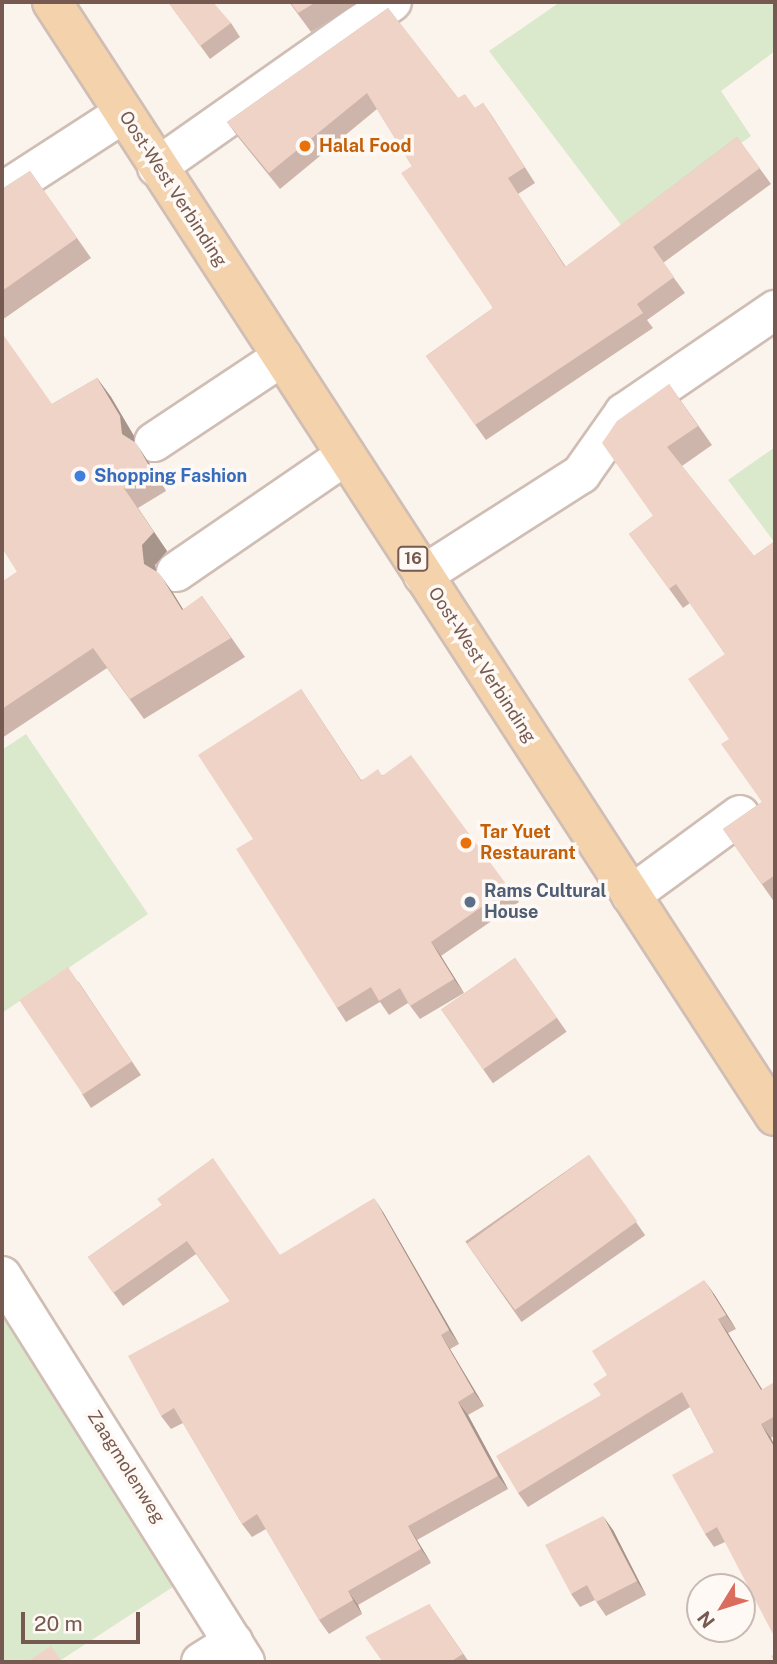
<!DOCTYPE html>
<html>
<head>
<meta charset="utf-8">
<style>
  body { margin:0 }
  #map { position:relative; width:777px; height:1664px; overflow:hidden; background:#fbf4ed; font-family:"Public Sans",sans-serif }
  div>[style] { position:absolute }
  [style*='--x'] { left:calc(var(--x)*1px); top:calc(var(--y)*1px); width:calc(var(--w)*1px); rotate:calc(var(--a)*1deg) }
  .green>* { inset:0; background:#dae9cc }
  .roads { filter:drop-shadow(2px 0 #d0beb5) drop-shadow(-2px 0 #d0beb5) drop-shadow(0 2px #d0beb5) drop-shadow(0 -2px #d0beb5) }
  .minor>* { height:38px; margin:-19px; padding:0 19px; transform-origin:19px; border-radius:19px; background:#fff }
  .major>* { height:38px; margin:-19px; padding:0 19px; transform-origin:19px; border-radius:19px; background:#f3d2ac }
  .wall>* { inset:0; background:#ceb5ab; transform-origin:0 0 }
  .shaded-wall>* { inset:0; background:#a7948b }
  .building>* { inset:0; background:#efd3c7; transform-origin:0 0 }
  .dots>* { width:19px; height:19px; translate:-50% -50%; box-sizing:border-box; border:4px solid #fef9f4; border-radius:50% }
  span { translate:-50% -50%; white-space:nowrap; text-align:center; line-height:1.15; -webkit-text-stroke:7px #fef9f4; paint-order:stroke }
  .shield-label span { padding:2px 5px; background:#fef9f4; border:2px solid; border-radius:5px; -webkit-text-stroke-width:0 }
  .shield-label { font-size:16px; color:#765a51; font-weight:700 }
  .food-label { font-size:18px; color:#c56008; font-weight:700 }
  .left { translate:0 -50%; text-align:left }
  .street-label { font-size:18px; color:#765a51 }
  .shop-label { font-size:18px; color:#366cbe; font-weight:700 }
  .service-label { font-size:18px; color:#4e5e75; font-weight:700 }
  .frame { position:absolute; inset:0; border:4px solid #765a51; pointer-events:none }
  .north { position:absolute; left:686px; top:1573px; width:70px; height:70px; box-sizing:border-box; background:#fef9f4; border:2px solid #c8b9b3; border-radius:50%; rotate:232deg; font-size:19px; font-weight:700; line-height:28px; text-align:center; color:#765a51 }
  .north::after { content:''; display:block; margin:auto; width:24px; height:32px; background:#da6d5e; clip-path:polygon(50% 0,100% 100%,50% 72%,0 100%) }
  .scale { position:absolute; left:21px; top:1612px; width:119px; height:32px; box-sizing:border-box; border:4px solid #765a51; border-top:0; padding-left:9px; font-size:21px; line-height:24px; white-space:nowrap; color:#765a51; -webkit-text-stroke:5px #fef9f4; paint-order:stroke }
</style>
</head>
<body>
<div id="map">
  <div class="green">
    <div style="clip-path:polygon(560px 2px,775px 2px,775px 51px,721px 91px,751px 136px,624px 229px,489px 51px)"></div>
    <div style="clip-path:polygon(775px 447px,775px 543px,728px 480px)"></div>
    <div style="clip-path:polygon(26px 734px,148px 914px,2px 1013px,2px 750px)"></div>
    <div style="clip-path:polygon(2px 1301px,179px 1583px,58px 1662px,2px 1662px)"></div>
  </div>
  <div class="roads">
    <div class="minor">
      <div style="--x:157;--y:167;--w:287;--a:-35.1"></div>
      <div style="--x:2;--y:192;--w:145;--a:-32.9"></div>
      <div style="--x:154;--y:442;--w:154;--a:-33.6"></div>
      <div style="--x:176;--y:572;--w:206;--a:-34.5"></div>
      <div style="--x:423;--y:575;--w:188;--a:-32.6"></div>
      <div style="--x:581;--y:474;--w:75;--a:-54.8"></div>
      <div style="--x:624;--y:413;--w:183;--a:-34.3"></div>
      <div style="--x:631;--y:895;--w:135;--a:-36.3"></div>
      <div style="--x:2;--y:1276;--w:456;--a:57.8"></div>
      <div style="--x:201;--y:1662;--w:38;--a:-32"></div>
    </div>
    <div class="major">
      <div style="--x:52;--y:2;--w:1328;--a:57.02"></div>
    </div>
  </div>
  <div class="wall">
    <div style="clip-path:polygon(168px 2px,231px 23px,240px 37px,210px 59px)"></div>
    <div style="clip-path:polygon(289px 2px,360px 2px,311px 32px)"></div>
    <div style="clip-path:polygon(388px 8px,458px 98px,475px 108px,483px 103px,494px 119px,535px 183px,518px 194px,566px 267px,737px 137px,771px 184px,663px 263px,685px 293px,647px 320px,653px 328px,486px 440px,426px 356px,493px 308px,412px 166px,377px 109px,280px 189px,238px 137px,227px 122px)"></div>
    <div style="clip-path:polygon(30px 171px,91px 258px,2px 320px,2px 189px)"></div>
    <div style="clip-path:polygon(97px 378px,111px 397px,134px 436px,134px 442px,149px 463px,166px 491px,138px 508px,167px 551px,155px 565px,156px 572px,173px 593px,183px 610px,202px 596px,245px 657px,144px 719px,107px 668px,2px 738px,2px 582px,17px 572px,52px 404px)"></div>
    <div style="clip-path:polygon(669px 384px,712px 445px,682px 466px,754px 556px,775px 541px,775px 903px,723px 829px,762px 802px,729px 739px,725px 654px,690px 603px,683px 608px,629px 534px,653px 516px)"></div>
    <div style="clip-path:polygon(301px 689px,361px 780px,383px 775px,509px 888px,519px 902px,441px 956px,464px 993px,420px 1019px,408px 1003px,389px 1015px,380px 1002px,346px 1022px,337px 1008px,253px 839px)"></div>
    <div style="left:515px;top:958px;width:90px;height:90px;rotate:55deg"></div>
    <div style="clip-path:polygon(78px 981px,141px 1075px,91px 1108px,82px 1094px)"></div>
    <div style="left:589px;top:1155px;width:98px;height:151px;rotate:55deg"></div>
    <div style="clip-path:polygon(162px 1205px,280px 1255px,383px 1212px,459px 1344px,450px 1349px,484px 1406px,468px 1415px,508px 1489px,417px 1540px,431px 1563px,358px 1605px,362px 1614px,329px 1634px,319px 1620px,266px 1529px,252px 1537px,242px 1524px,183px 1423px,171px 1429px,161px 1416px,230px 1301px,196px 1254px,123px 1306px,88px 1257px)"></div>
    <div style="clip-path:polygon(714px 1294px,736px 1329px,728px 1333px,762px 1390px,775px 1382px,775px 1435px,771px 1438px,725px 1542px,714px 1547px,705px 1534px,714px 1452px,690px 1407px,528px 1507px,518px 1493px,601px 1395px,607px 1375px)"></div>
    <div style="clip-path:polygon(613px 1530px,646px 1595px,606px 1616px,595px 1600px,580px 1607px,571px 1594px)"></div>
    <div style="clip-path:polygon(429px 1604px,469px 1662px,379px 1662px)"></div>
  </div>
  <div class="shaded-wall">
    <div style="clip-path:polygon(97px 378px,111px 397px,134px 436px,135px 453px,122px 434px)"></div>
    <div style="clip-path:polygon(136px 443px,149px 463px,166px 491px,152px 471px)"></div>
    <div style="clip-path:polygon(124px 488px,167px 551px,155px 565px,158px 584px,144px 564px)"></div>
    <div style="clip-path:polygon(159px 573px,173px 593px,196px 630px,182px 610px)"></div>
    <div style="clip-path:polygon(431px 942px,441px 956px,464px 993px,454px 979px)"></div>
    <div style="clip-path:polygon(374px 1198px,383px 1212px,459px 1344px,449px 1330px)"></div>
    <div style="clip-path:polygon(704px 1280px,714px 1294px,736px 1329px,726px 1315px)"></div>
    <div style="clip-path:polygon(718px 1319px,728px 1333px,771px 1404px,761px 1390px)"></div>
    <div style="clip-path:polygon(441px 1335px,450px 1349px,484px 1406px,474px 1392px)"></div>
    <div style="clip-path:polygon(458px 1402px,468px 1415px,508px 1489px,498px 1476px)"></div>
    <div style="clip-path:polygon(761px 1424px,771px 1438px,775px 1446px,775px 1449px)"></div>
    <div style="clip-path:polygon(603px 1516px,613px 1530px,646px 1595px,637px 1581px)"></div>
    <div style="clip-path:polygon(408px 1526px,417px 1540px,431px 1563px,421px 1549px)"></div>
    <div style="clip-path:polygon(348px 1591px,358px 1605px,362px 1614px,353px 1600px)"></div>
  </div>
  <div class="building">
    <div style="clip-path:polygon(168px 2px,213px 2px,231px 23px,200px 46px)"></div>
    <div style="clip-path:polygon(290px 2px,316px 2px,298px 13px)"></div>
    <div style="clip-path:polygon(388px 8px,458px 98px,465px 94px,475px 108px,483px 103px,525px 167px,508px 178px,565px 267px,737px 137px,760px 168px,653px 247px,674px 277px,637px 304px,643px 313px,475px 425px,426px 356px,493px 308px,401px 173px,412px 166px,367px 93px,269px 173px,227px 122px)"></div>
    <div style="clip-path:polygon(30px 171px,77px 238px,2px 291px,2px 189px)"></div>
    <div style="clip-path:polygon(2px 333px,52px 404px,97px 378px,120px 416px,122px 434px,136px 443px,152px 471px,124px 488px,154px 532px,142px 545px,144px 564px,159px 573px,182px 610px,202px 596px,231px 638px,130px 699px,93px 648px,2px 709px,2px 582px,17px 572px,2px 548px)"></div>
    <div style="clip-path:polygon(669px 384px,698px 426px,667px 447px,754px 556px,775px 541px,775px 875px,762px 884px,723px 829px,762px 802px,721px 744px,729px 739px,688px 679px,725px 654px,676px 584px,669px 589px,629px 534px,653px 516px,602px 443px,617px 421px)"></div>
    <div style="clip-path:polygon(301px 689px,361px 781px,378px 769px,382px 776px,411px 755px,509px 888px,431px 942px,454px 979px,410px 1006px,400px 988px,379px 1001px,371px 987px,337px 1008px,236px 849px,253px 839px,198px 755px)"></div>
    <div style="left:515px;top:958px;width:73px;height:90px;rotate:55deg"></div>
    <div style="left:68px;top:967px;width:114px;height:59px;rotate:56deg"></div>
    <div style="left:589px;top:1155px;width:82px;height:151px;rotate:54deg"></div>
    <div style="clip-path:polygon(213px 1158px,280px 1255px,374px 1198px,449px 1330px,441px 1335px,474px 1392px,458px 1402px,498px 1476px,408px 1526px,421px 1549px,348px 1591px,353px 1600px,319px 1620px,257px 1514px,242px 1524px,174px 1408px,161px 1416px,128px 1356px,230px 1301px,187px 1241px,113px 1293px,88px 1257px,162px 1205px,157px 1199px)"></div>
    <div style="clip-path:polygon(704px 1280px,726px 1315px,718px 1319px,761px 1390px,775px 1382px,775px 1416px,761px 1424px,775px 1449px,775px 1638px,717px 1527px,705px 1534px,672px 1475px,714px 1452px,682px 1392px,518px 1493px,496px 1456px,601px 1395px,593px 1384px,607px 1375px,592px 1351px)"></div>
    <div style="clip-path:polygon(603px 1516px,637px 1581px,596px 1602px,587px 1585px,571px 1594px,545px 1545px)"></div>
    <div style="clip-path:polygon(429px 1604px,463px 1654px,450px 1662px,379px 1662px,382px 1661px,365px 1637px)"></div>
    <div style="clip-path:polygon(51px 1646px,62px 1662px,27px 1662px)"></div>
    <div style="clip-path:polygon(775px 1654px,775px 1662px,771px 1656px)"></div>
  </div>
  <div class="dots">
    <div style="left:305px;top:146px;background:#e8710a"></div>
    <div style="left:80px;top:476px;background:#3f7fe0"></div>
    <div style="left:466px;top:843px;background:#e8710a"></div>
    <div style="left:470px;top:902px;background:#5c6f8a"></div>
  </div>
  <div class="shield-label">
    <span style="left:413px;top:559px">16</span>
  </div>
  <div class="food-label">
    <span class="left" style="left:319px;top:146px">Halal Food</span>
    <span class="left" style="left:480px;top:843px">Tar Yuet<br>Restaurant</span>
  </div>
  <div class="street-label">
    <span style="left:173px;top:189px;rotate:57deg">Oost-West Verbinding</span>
    <span style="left:482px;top:665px;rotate:57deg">Oost-West Verbinding</span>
    <span style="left:126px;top:1467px;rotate:58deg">Zaagmolenweg</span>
  </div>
  <div class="shop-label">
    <span class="left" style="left:94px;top:476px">Shopping Fashion</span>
  </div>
  <div class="service-label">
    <span class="left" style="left:484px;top:902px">Rams Cultural<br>House</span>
  </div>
  <div class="frame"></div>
  <div class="north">N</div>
  <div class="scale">20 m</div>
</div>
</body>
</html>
